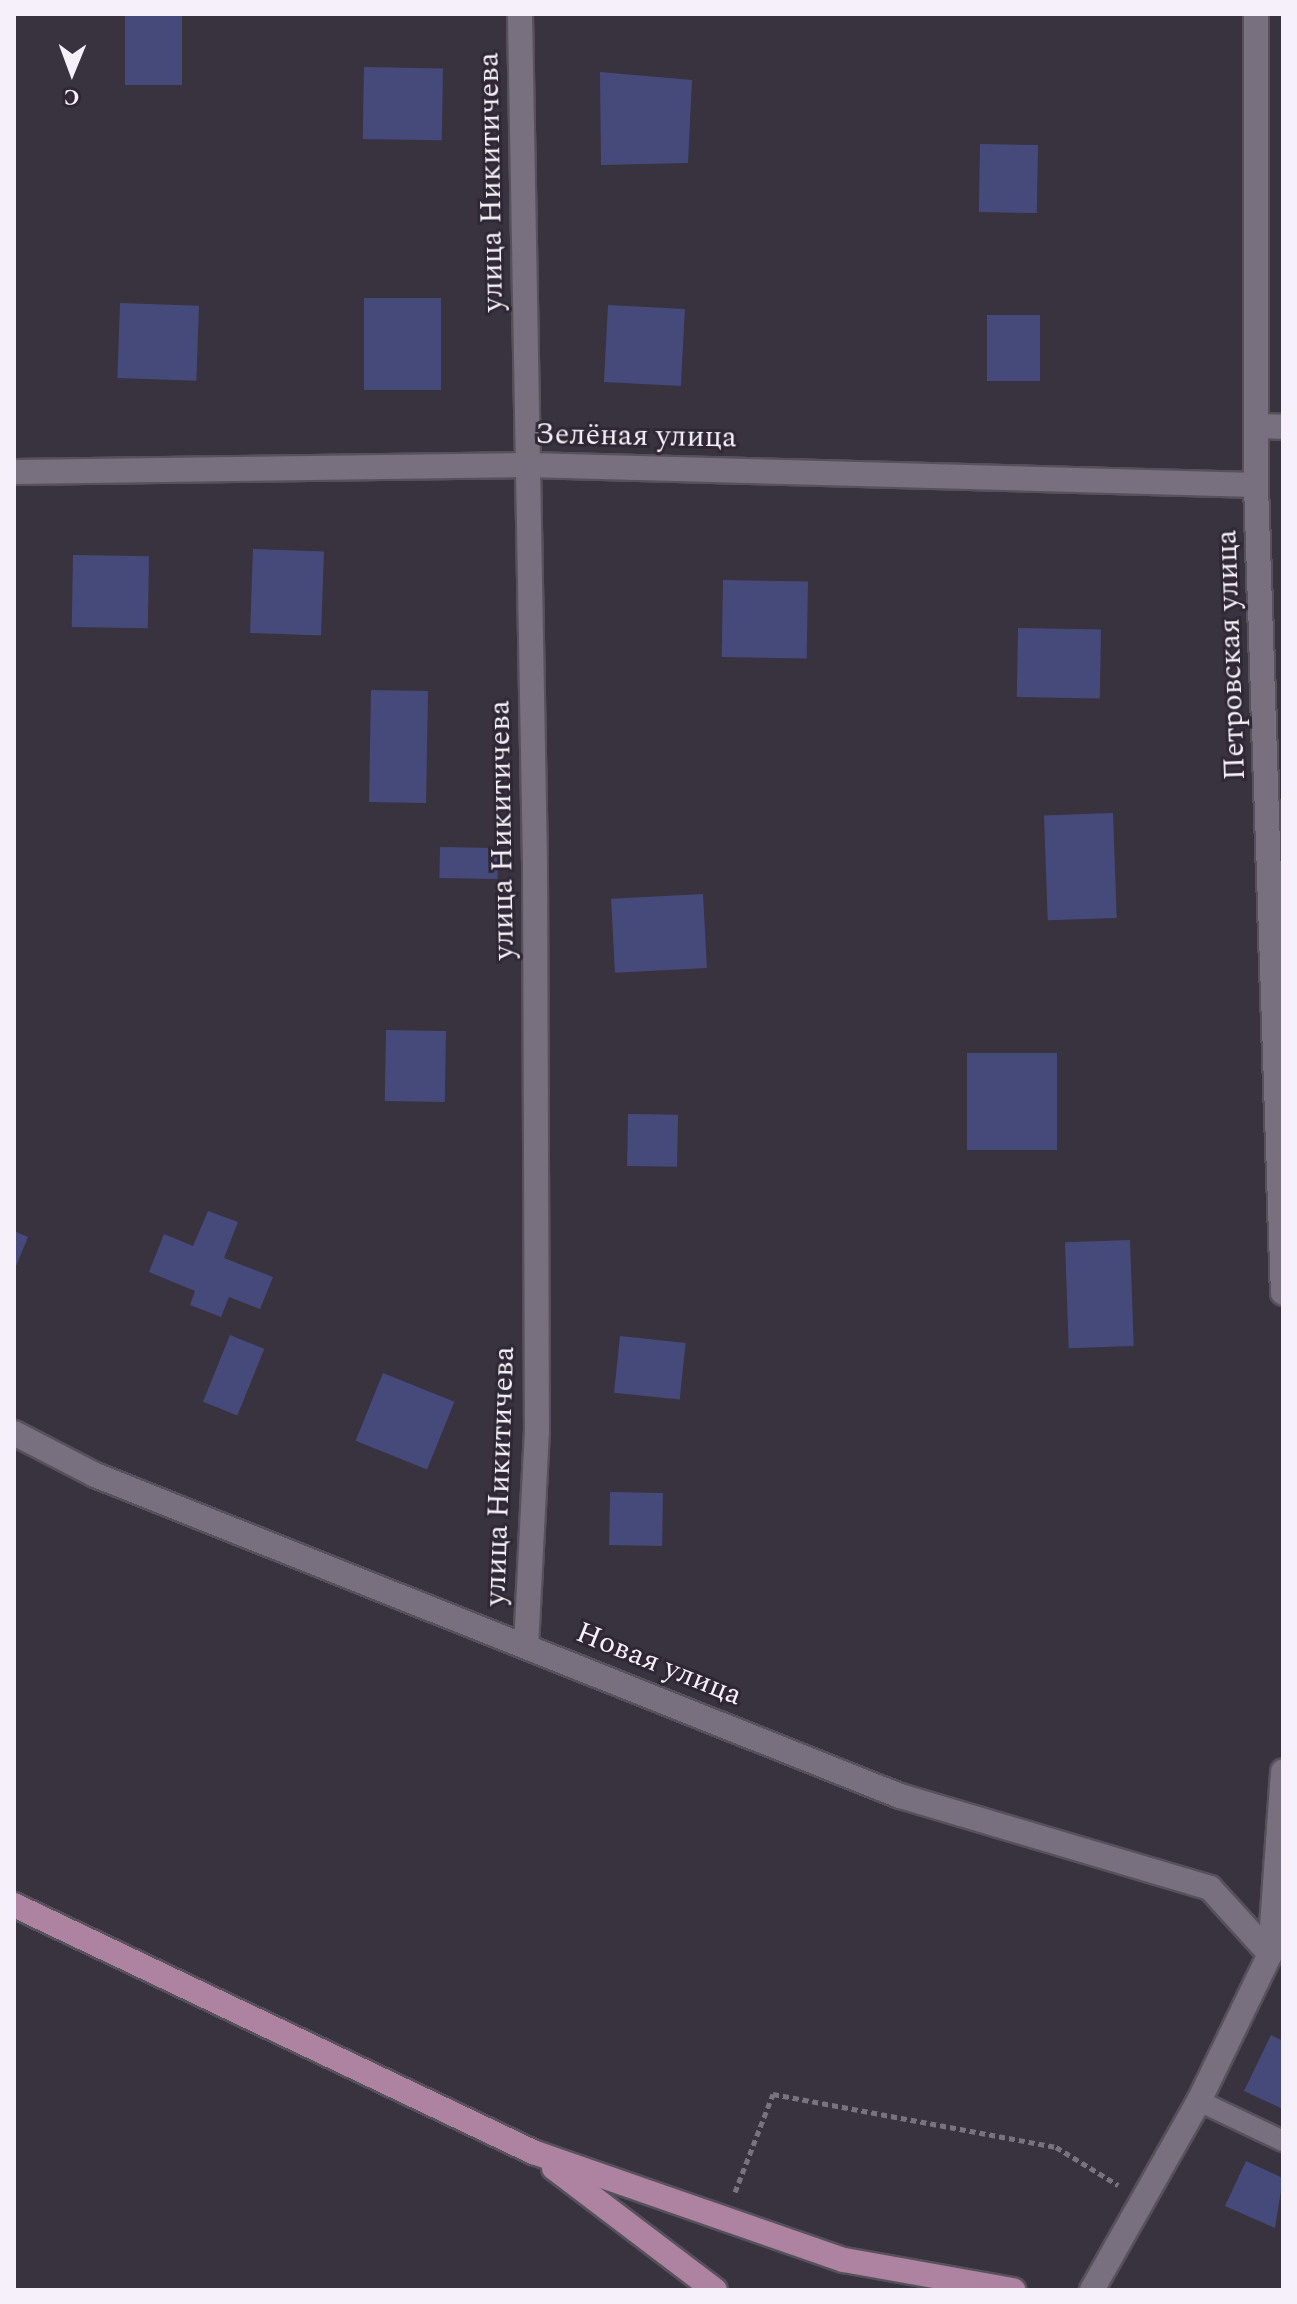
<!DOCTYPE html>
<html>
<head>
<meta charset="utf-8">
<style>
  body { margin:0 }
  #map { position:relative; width:1297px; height:2304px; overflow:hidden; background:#39323f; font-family:Spectral,serif }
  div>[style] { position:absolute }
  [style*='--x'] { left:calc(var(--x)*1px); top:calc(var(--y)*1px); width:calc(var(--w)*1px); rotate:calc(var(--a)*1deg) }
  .building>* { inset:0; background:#464a7b; transform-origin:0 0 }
  .path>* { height:5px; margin-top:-2.5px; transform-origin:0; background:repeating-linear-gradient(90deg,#79737f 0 6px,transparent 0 10px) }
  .roads { filter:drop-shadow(2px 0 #57515c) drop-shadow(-2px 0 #57515c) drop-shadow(0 2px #57515c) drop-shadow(0 -2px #57515c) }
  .service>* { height:20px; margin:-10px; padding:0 10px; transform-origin:10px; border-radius:10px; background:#79707f }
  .minor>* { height:24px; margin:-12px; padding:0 12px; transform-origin:12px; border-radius:12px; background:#79707f }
  .tertiary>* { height:24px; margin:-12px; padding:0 12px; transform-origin:12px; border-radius:12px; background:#79707f }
  .primary>* { height:24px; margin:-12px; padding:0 12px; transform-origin:12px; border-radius:12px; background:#ae83a1 }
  span { translate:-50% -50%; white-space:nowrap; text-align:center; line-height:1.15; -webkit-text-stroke:6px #2f2834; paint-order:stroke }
  .street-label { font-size:30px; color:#f5f0f9 }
  .frame { position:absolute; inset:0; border:16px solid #f5f0f9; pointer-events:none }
  .north { position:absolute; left:32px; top:32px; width:80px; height:80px; -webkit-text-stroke:6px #2f2834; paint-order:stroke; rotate:181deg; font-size:22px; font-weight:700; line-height:32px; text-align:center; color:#f5f0f9 }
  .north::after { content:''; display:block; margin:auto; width:28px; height:36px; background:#f5f0f9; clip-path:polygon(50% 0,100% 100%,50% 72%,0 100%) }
</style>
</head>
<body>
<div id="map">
  <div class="building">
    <div style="left:125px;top:14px;width:57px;height:71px"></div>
    <div style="left:364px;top:67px;width:79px;height:72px;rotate:1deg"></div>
    <div style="clip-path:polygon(600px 72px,692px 80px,688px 163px,601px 165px)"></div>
    <div style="left:980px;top:144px;width:58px;height:68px;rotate:1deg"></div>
    <div style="left:364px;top:298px;width:77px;height:92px"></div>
    <div style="left:120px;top:303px;width:79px;height:75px;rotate:2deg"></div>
    <div style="left:608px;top:305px;width:77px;height:77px;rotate:3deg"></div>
    <div style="left:987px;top:315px;width:53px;height:66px"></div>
    <div style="left:253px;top:549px;width:71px;height:84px;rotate:2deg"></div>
    <div style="left:73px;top:555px;width:76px;height:72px;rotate:1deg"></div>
    <div style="left:723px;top:580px;width:85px;height:77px;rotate:1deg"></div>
    <div style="left:1018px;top:628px;width:83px;height:69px;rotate:1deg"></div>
    <div style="left:371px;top:690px;width:57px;height:112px;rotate:1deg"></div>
    <div style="left:1113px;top:813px;width:105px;height:69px;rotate:88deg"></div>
    <div style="left:440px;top:847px;width:58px;height:31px;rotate:1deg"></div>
    <div style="left:703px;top:894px;width:74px;height:92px;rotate:87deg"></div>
    <div style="left:386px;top:1030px;width:60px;height:71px;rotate:1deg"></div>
    <div style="left:967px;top:1053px;width:90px;height:97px"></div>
    <div style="left:628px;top:1114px;width:50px;height:52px;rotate:1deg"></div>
    <div style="clip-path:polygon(208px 1211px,238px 1222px,224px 1258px,273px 1277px,260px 1309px,229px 1297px,221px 1317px,190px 1305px,195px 1291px,149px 1272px,164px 1234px,193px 1246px)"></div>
    <div style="clip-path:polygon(14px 1231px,28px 1237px,14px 1271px)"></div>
    <div style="left:1130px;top:1240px;width:106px;height:65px;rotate:88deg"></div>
    <div style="left:230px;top:1335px;width:37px;height:72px;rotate:22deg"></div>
    <div style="left:620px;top:1336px;width:66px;height:57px;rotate:6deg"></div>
    <div style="left:383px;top:1373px;width:77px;height:73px;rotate:22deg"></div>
    <div style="left:610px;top:1492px;width:53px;height:53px;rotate:1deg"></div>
    <div style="clip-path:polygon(1271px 2035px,1283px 2041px,1283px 2109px,1244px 2091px)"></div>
    <div style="clip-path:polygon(1246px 2161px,1283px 2178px,1275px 2228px,1225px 2206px)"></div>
  </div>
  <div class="path">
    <div style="--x:735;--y:2192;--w:105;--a:-68.8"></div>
    <div style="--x:773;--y:2094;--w:288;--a:10.6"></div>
    <div style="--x:1056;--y:2147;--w:73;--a:31.5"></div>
  </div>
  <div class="roads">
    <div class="service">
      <div style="--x:1199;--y:2101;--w:93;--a:25.5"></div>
    </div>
    <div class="minor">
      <div style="--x:520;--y:14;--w:852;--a:88.99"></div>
      <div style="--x:535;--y:866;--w:564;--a:89.8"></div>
      <div style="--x:537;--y:1430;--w:215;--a:92.9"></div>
      <div style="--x:1257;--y:426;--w:26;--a:2"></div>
      <div style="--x:14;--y:472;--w:514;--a:-0.78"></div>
      <div style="--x:528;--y:465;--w:728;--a:1.57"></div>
      <div style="--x:14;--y:1433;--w:91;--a:27.4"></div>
      <div style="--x:95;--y:1475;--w:867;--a:21.74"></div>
      <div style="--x:900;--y:1796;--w:323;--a:16.5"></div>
      <div style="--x:1210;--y:1888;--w:89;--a:47.7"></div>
      <div style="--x:1270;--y:1954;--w:15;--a:-53"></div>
    </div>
    <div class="tertiary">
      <div style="--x:1256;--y:14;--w:471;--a:90"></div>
      <div style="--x:1256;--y:485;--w:808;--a:88.09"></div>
      <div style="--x:1092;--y:2290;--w:217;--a:-60.5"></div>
      <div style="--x:1199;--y:2101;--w:163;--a:-64.2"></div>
      <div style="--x:1270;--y:1954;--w:183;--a:-85.9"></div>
    </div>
    <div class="primary">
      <div style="--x:14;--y:1905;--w:575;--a:25.45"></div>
      <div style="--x:533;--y:2152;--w:329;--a:19.2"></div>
      <div style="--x:844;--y:2260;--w:172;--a:10.1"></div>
      <div style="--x:554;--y:2168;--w:202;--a:37.2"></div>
    </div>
  </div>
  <div class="street-label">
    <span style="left:491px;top:182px;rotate:-91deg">улица Никитичева</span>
    <span style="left:636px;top:436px;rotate:1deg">Зелёная улица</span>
    <span style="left:1231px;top:655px;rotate:-92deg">Петровская улица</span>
    <span style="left:502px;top:830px;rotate:-91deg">улица Никитичева</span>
    <span style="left:500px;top:1476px;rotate:-88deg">улица Никитичева</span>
    <span style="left:659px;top:1664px;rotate:22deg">Новая улица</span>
  </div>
  <div class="frame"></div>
  <div class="north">С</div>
</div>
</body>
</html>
